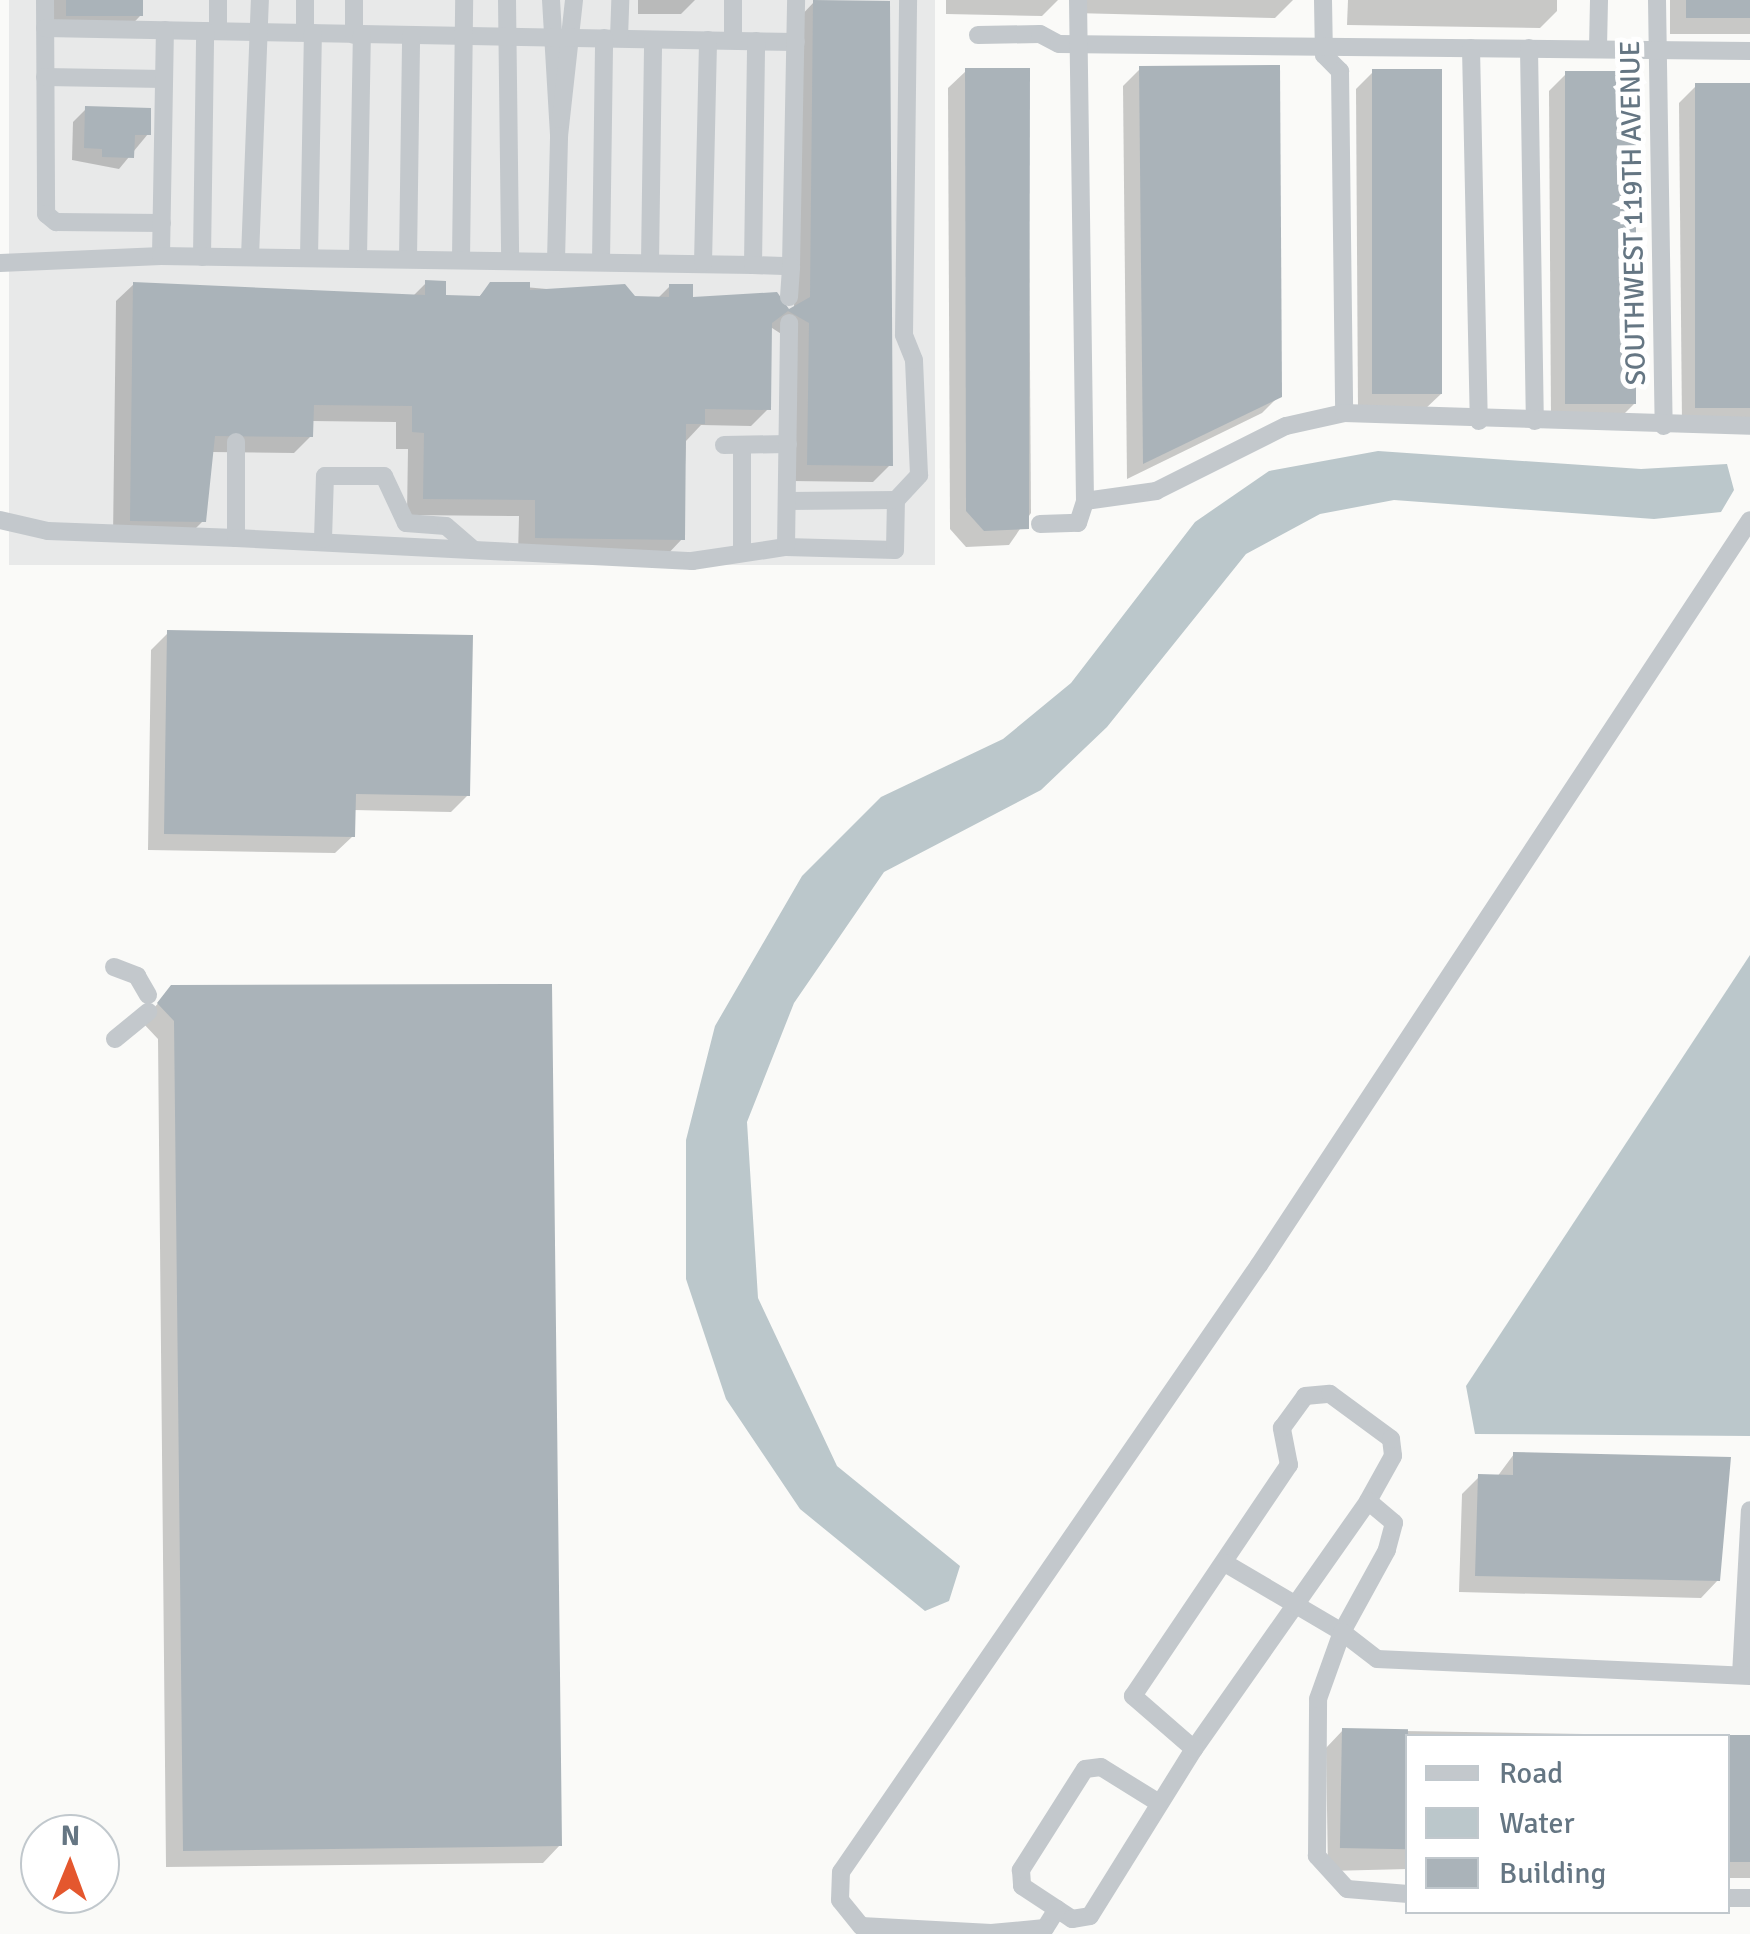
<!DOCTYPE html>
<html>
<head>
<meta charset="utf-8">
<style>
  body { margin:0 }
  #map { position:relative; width:1750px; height:1934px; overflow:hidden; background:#fafaf8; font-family:Signika,sans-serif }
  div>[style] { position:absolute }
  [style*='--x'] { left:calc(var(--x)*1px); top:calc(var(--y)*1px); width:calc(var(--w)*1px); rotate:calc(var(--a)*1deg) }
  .built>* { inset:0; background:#e8e9e9; transform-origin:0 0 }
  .water>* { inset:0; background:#bbc7cb }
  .shadow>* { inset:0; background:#0003; transform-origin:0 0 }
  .building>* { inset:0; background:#aab3b9; transform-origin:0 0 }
  .minor>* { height:18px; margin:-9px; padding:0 9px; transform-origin:9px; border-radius:9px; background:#c3c8cc }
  span { translate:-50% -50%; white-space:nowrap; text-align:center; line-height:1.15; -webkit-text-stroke:10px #fff; paint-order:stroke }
  .street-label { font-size:28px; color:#657683 }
  .legend { position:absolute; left:1405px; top:1734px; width:325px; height:180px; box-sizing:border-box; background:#fff; border:2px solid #c1c8cd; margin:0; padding:12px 18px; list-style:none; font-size:30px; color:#657683 }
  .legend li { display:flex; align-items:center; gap:20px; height:50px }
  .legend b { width:50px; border:2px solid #c1c8cd }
  .north { position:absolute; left:20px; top:1814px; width:100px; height:100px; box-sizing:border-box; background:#fff; border:2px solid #c1c8cd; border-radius:50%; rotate:1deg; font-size:28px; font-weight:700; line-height:40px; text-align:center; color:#657683 }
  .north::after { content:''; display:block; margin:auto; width:35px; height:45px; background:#e4572e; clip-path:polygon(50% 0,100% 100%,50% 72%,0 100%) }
</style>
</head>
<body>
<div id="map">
  <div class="built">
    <div style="left:9px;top:0;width:926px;height:565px"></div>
  </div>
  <div class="water">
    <div style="clip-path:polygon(1378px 451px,1641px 469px,1727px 464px,1734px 490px,1721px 512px,1654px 519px,1394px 500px,1320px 514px,1246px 554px,1107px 727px,1041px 790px,884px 872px,794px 1003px,747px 1122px,758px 1298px,837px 1466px,960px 1566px,949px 1601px,925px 1611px,800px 1509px,726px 1399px,686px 1279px,686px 1140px,715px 1026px,802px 876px,881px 797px,1003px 739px,1071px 683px,1195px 522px,1269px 471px)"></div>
    <div style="clip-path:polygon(1750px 955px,1750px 1436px,1475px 1434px,1466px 1386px)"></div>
  </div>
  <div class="shadow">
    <div style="clip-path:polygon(53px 0,140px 0,140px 16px,123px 34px,50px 32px)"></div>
    <div style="clip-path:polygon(638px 0,695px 0,681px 14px,638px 14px)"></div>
    <div style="clip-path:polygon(946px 0,1058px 0,1042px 16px,946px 14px)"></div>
    <div style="clip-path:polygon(1074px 0,1293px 0,1275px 18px,1074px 13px)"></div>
    <div style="clip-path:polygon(1348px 0,1557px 0,1557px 11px,1540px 28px,1347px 25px)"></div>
    <div style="left:1670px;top:0;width:80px;height:34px"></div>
    <div style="clip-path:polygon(814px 2px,890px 465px,873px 482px,791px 481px,792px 341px,769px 326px,768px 409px,751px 426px,701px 425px,686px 441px,682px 539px,665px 557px,518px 555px,519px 516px,407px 515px,408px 449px,396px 449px,396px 422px,311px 421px,311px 436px,294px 453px,212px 452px,203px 521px,186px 538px,113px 537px,116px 301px,134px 284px,412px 297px,426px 283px,443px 297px,478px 298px,491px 284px,657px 299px,670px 286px,690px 300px,794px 311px,797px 20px)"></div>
    <div style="clip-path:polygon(1140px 69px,1279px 396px,1262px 413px,1127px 479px,1123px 86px)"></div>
    <div style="clip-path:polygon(1028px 70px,1031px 513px,1009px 545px,966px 547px,950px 529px,948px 88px,966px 71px)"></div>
    <div style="clip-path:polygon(1373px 72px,1442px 393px,1424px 410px,1358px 411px,1356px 89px)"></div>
    <div style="clip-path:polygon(1566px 74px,1635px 403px,1618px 420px,1551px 420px,1549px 91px)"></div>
    <div style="clip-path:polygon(1750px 85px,1750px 424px,1682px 424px,1679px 103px,1696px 86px)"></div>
    <div style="clip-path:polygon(86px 109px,148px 134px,119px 169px,72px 160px,73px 122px)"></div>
    <div style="clip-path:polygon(168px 633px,468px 795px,451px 812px,353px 810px,353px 836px,335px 853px,148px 850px,151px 650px)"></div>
    <div style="clip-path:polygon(172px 987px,560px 1845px,543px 1863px,166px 1867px,158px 1039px,142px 1022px)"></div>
    <div style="clip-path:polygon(1514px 1454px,1718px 1580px,1701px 1598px,1459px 1592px,1462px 1494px,1479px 1477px,1497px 1477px)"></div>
    <div style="clip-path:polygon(1343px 1730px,1706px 1736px,1408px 1736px,1408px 1869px,1328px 1871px,1326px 1748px)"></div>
    <div style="left:1728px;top:1737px;width:22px;height:141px"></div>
  </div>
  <div class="building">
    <div style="left:66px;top:0;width:77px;height:16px"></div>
    <div style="clip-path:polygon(813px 0,890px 1px,893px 466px,807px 465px,809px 323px,788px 311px,772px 323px,771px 410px,705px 409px,705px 424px,686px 424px,685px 540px,535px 538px,535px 500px,423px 499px,424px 433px,412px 432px,412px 406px,314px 405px,313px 437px,215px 436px,206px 522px,130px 521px,133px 282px,425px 295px,425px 280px,446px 281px,446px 295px,480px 296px,490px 282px,530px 282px,530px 290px,625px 284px,635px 296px,669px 297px,669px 284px,693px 284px,693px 297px,777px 292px,789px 309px,810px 297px)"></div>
    <div style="left:1686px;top:0;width:64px;height:18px"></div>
    <div style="clip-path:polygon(1280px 65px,1282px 397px,1143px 464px,1139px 66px)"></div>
    <div style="clip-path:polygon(965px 68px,1030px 68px,1029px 529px,984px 531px,966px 511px)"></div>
    <div style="left:1372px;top:69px;width:70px;height:325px"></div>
    <div style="left:1565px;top:71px;width:71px;height:333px"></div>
    <div style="left:1695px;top:83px;width:55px;height:325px"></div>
    <div style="clip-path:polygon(85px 106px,151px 108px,151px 135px,135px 135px,134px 158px,102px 157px,102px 149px,84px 148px)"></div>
    <div style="clip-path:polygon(167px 630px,473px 635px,470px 796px,356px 794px,355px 837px,164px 834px)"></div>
    <div style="clip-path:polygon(552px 984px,562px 1846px,183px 1851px,174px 1021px,157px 1003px,171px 985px)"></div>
    <div style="clip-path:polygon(1513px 1452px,1731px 1457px,1720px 1581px,1475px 1576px,1478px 1474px,1513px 1475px)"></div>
    <div style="left:1342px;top:1728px;width:66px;height:120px;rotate:1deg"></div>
    <div style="left:1750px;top:1735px;width:127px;height:22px;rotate:90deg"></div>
  </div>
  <div class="minor">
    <div style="--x:45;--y:0;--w:214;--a:89.7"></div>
    <div style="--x:46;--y:214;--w:13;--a:39"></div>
    <div style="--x:56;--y:222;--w:106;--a:0.5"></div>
    <div style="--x:507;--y:0;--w:261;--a:89.3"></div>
    <div style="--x:551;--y:0;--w:136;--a:86.6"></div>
    <div style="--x:559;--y:136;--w:137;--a:-83.7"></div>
    <div style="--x:1323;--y:0;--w:55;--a:89"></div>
    <div style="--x:1324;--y:55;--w:23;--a:45"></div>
    <div style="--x:1340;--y:71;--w:342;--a:89.3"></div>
    <div style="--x:1657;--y:0;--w:426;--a:89.1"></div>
    <div style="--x:45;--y:28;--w:751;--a:1.07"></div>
    <div style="--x:218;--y:31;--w:31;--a:-90"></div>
    <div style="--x:305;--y:32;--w:32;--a:-90"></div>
    <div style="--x:354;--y:35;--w:35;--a:-90"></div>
    <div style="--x:978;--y:35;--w:62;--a:-0.9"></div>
    <div style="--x:1040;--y:34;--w:21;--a:28"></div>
    <div style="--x:1059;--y:44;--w:691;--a:0.58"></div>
    <div style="--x:619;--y:38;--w:38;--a:-88"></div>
    <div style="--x:733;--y:40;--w:40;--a:-90"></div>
    <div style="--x:1471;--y:48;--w:373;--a:88.8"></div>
    <div style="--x:1529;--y:48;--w:373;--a:89.1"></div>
    <div style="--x:1598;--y:48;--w:48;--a:-88.8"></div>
    <div style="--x:45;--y:77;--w:119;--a:1"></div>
    <div style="--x:161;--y:256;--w:226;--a:-89"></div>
    <div style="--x:202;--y:257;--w:226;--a:-89.2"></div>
    <div style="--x:250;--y:257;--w:257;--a:-87.8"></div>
    <div style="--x:309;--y:258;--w:225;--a:-89"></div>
    <div style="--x:358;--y:258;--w:223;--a:-89"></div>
    <div style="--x:408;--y:259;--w:223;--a:-89.2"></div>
    <div style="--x:461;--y:260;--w:260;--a:-89.3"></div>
    <div style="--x:556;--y:261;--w:125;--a:-88.6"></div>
    <div style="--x:601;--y:262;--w:224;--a:-89.2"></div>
    <div style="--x:0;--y:263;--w:161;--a:-2.5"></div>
    <div style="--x:161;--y:256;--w:592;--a:0.87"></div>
    <div style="--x:753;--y:265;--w:224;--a:-89.2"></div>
    <div style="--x:650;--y:263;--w:223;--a:-89.2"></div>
    <div style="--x:703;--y:263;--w:223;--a:-88.7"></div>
    <div style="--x:753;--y:265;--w:38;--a:2"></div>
    <div style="--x:791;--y:266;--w:266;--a:-88.9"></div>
    <div style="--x:789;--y:297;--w:31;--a:-86"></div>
    <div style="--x:724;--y:445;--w:64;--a:-0.9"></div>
    <div style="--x:788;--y:501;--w:108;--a:-0.5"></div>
    <div style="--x:1085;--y:501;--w:72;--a:-8"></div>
    <div style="--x:1156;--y:491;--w:145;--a:-26.6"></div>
    <div style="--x:1286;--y:426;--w:59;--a:-12.6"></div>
    <div style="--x:1344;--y:413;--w:406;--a:1.8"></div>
    <div style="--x:0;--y:520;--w:49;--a:12.9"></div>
    <div style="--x:48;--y:531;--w:188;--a:2.1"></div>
    <div style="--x:236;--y:538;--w:96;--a:-90"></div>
    <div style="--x:1040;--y:524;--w:38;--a:-2"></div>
    <div style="--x:1078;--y:523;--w:23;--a:-72"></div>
    <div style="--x:1085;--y:501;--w:501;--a:-90.8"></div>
    <div style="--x:236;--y:538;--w:457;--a:2.9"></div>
    <div style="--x:692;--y:561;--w:95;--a:-8.5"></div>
    <div style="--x:786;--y:547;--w:109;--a:1.6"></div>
    <div style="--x:895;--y:550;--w:50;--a:-88.9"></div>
    <div style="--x:896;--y:500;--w:34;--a:-47"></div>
    <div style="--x:919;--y:475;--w:115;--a:-92.5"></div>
    <div style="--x:914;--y:360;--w:27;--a:-112"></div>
    <div style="--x:904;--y:335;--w:335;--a:-89.3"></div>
    <div style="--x:323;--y:539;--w:63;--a:-88.2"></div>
    <div style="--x:325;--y:476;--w:59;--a:0"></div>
    <div style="--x:384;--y:476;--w:52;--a:64.9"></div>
    <div style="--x:406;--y:523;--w:40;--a:4.3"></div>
    <div style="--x:446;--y:526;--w:33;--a:41"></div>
    <div style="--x:786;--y:547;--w:224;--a:-89.2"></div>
    <div style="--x:742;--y:552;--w:107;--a:-90"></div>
    <div style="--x:114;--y:967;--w:25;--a:21"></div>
    <div style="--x:137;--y:976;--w:22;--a:60"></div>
    <div style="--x:115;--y:1039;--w:43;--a:-39.3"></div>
    <div style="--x:1741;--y:1675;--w:165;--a:-86.9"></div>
    <div style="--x:1194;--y:1749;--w:303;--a:-54.9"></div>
    <div style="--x:1159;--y:1803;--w:68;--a:-148.2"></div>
    <div style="--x:1101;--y:1767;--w:16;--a:173"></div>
    <div style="--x:1085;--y:1769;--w:120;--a:122.4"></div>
    <div style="--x:1021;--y:1870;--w:16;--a:86"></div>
    <div style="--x:1022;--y:1886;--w:60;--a:33.4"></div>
    <div style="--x:1072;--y:1919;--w:18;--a:-9"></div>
    <div style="--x:1090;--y:1916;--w:197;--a:-58.1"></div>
    <div style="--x:1194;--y:1749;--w:81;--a:-139"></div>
    <div style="--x:1133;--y:1696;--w:279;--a:-56"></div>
    <div style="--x:1289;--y:1465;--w:38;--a:-101"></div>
    <div style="--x:1282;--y:1428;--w:39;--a:-54"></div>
    <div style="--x:1305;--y:1396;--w:25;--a:-5"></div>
    <div style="--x:1330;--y:1394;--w:76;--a:36.4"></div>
    <div style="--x:1391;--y:1439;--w:17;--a:83"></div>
    <div style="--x:1393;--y:1456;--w:51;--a:119.1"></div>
    <div style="--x:1368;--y:1501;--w:34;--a:40"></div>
    <div style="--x:1394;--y:1523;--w:28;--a:105"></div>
    <div style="--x:1387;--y:1550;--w:94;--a:118.8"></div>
    <div style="--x:1342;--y:1632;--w:136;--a:-149.5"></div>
    <div style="--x:1408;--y:1894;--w:61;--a:-175.3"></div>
    <div style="--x:1347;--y:1889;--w:45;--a:-132.3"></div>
    <div style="--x:1317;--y:1856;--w:157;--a:-89.6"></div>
    <div style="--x:1318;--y:1699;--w:71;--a:-70.3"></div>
    <div style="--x:1342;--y:1632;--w:44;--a:37.6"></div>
    <div style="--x:1377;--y:1659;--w:373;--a:2.6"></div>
    <div style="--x:1728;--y:1898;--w:22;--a:0"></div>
    <div style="--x:1057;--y:1909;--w:22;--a:122"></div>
    <div style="--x:1045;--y:1928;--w:54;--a:174.7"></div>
    <div style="--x:991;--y:1933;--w:130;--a:-176.9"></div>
    <div style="--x:861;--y:1926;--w:33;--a:-129"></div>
    <div style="--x:840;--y:1900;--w:28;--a:-88"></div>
    <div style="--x:841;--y:1872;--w:737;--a:-55.45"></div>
    <div style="--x:1259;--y:1265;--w:892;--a:-56.61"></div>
  </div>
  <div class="street-label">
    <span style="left:1633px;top:213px;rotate:-91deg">SOUTHWEST 119TH AVENUE</span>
  </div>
  <ul class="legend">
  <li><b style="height:12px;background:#c3c8cc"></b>Road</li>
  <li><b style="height:28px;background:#bbc7cb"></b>Water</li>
  <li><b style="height:28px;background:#aab3b9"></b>Building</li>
  </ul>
  <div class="north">N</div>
</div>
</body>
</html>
